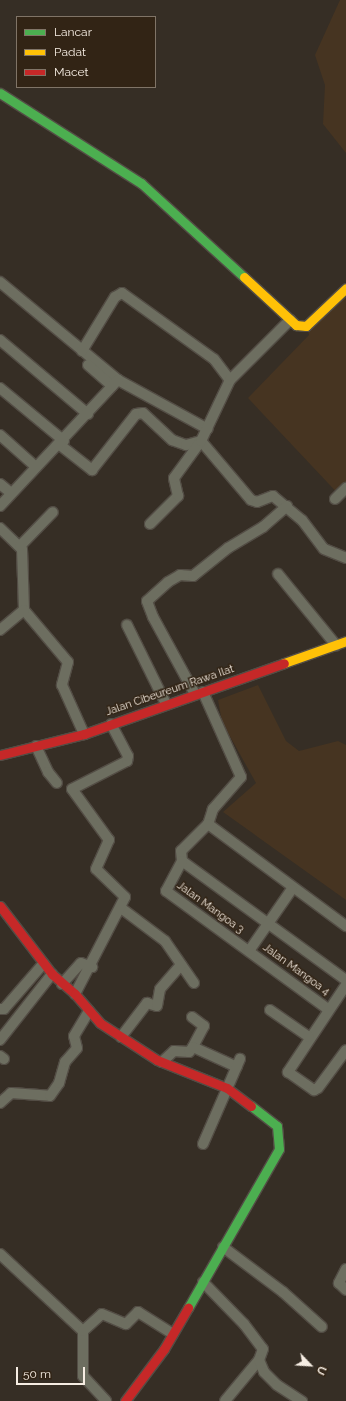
<!DOCTYPE html>
<html>
<head>
<meta charset="utf-8">
<style>
  body { margin:0 }
  #map { position:relative; width:346px; height:1401px; overflow:hidden; background:#362e25; font-family:Raleway,sans-serif }
  div>[style] { position:absolute }
  [style*='--x'] { left:calc(var(--x)*1px); top:calc(var(--y)*1px); width:calc(var(--w)*1px); rotate:calc(var(--a)*1deg) }
  .built>* { inset:0; background:#463421 }
  .roads { filter:drop-shadow(1px 0 #534d45) drop-shadow(-1px 0 #534d45) drop-shadow(0 1px #534d45) drop-shadow(0 -1px #534d45) }
  .street>* { height:10px; margin:-5px; padding:0 5px; transform-origin:5px; border-radius:5px; background:#6d6e60 }
  .fast>* { height:9px; margin:-4.5px; padding:0 4.5px; transform-origin:4.5px; border-radius:4.5px; background:#4caf50 }
  .slow>* { height:9px; margin:-4.5px; padding:0 4.5px; transform-origin:4.5px; border-radius:4.5px; background:#ffc107 }
  .jam>* { height:9px; margin:-4.5px; padding:0 4.5px; transform-origin:4.5px; border-radius:4.5px; background:#c62828 }
  span { translate:-50% -50%; white-space:nowrap; text-align:center; line-height:1.15; -webkit-text-stroke:3px #322415; paint-order:stroke }
  .street-label { font-size:11px; color:#f6ede3 }
  .legend { position:absolute; left:16px; top:16px; width:140px; height:72px; box-sizing:border-box; background:#322415; border:1px solid #807467; margin:0; padding:5px 7px; list-style:none; font-size:12px; color:#f6ede3 }
  .legend li { display:flex; align-items:center; gap:8px; height:20px }
  .legend b { width:20px; border:1px solid #807467 }
  .north { position:absolute; left:290px; top:1345px; width:40px; height:40px; -webkit-text-stroke:3px #322415; paint-order:stroke; rotate:115deg; font-size:11px; font-weight:700; line-height:16px; text-align:center; color:#f6ede3 }
  .north::after { content:''; display:block; margin:auto; width:14px; height:18px; background:#f6ede3; clip-path:polygon(50% 0,100% 100%,50% 72%,0 100%) }
  .scale { position:absolute; left:16px; top:1367px; width:69px; height:18px; box-sizing:border-box; border:2px solid #f6ede3; border-top:0; padding-left:5px; font-size:12px; line-height:14px; white-space:nowrap; color:#f6ede3; -webkit-text-stroke:3px #322415; paint-order:stroke }
</style>
</head>
<body>
<div id="map">
  <div class="built">
    <div style="clip-path:polygon(340px 0,346px 0,346px 153px,323px 124px,325px 85px,315px 55px)"></div>
    <div style="clip-path:polygon(346px 285px,346px 496px,343px 499px,248px 398px,309px 335px,306px 323px)"></div>
    <div style="clip-path:polygon(258px 685px,286px 741px,299px 751px,338px 741px,346px 745px,346px 900px,223px 812px,256px 783px,222px 722px,218px 700px)"></div>
  </div>
  <div class="roads">
    <div class="street">
      <div style="--x:0;--y:282;--w:153;--a:39.7"></div>
      <div style="--x:118;--y:380;--w:102;--a:28.6"></div>
      <div style="--x:0;--y:340;--w:115;--a:40.1"></div>
      <div style="--x:82;--y:351;--w:63;--a:-58.6"></div>
      <div style="--x:115;--y:297;--w:8;--a:-30"></div>
      <div style="--x:122;--y:293;--w:113;--a:35.7"></div>
      <div style="--x:214;--y:359;--w:26;--a:53"></div>
      <div style="--x:88;--y:365;--w:32;--a:41"></div>
      <div style="--x:0;--y:388;--w:83;--a:39.6"></div>
      <div style="--x:0;--y:435;--w:48;--a:41.6"></div>
      <div style="--x:60;--y:445;--w:41;--a:38"></div>
      <div style="--x:92;--y:470;--w:71;--a:-51.8"></div>
      <div style="--x:136;--y:414;--w:7;--a:-8"></div>
      <div style="--x:143;--y:413;--w:40;--a:43"></div>
      <div style="--x:172;--y:440;--w:15;--a:20"></div>
      <div style="--x:186;--y:445;--w:16;--a:-15"></div>
      <div style="--x:201;--y:441;--w:77;--a:49.7"></div>
      <div style="--x:251;--y:500;--w:6;--a:18"></div>
      <div style="--x:257;--y:502;--w:17;--a:-21"></div>
      <div style="--x:273;--y:496;--w:38;--a:40"></div>
      <div style="--x:302;--y:520;--w:36;--a:53"></div>
      <div style="--x:324;--y:549;--w:24;--a:22"></div>
      <div style="--x:0;--y:484;--w:14;--a:39"></div>
      <div style="--x:335;--y:499;--w:16;--a:-45"></div>
      <div style="--x:0;--y:506;--w:173;--a:-46.9"></div>
      <div style="--x:150;--y:524;--w:40;--a:-45"></div>
      <div style="--x:178;--y:496;--w:18;--a:-103"></div>
      <div style="--x:174;--y:478;--w:46;--a:-53.9"></div>
      <div style="--x:201;--y:441;--w:68;--a:-64.6"></div>
      <div style="--x:230;--y:380;--w:85;--a:-45"></div>
      <div style="--x:0;--y:528;--w:30;--a:44"></div>
      <div style="--x:22;--y:549;--w:61;--a:88.1"></div>
      <div style="--x:24;--y:610;--w:68;--a:49.8"></div>
      <div style="--x:68;--y:662;--w:24;--a:105"></div>
      <div style="--x:62;--y:685;--w:54;--a:65.8"></div>
      <div style="--x:20;--y:546;--w:47;--a:-45.9"></div>
      <div style="--x:278;--y:574;--w:92;--a:50.8"></div>
      <div style="--x:127;--y:625;--w:88;--a:63.7"></div>
      <div style="--x:0;--y:630;--w:31;--a:-40"></div>
      <div style="--x:203;--y:692;--w:93;--a:65.9"></div>
      <div style="--x:241;--y:777;--w:43;--a:131.2"></div>
      <div style="--x:213;--y:809;--w:16;--a:108"></div>
      <div style="--x:208;--y:824;--w:172;--a:36.5"></div>
      <div style="--x:195;--y:694;--w:88;--a:-118.6"></div>
      <div style="--x:153;--y:617;--w:17;--a:-111"></div>
      <div style="--x:147;--y:601;--w:28;--a:-42"></div>
      <div style="--x:168;--y:582;--w:14;--a:-30"></div>
      <div style="--x:180;--y:575;--w:13;--a:4"></div>
      <div style="--x:193;--y:576;--w:45;--a:-38.7"></div>
      <div style="--x:228;--y:548;--w:41;--a:-31"></div>
      <div style="--x:263;--y:527;--w:32;--a:-41"></div>
      <div style="--x:36;--y:746;--w:29;--a:65"></div>
      <div style="--x:48;--y:772;--w:14;--a:51"></div>
      <div style="--x:208;--y:824;--w:38;--a:135"></div>
      <div style="--x:181;--y:851;--w:10;--a:84"></div>
      <div style="--x:182;--y:861;--w:203;--a:36"></div>
      <div style="--x:182;--y:861;--w:34;--a:118"></div>
      <div style="--x:166;--y:891;--w:200;--a:36.1"></div>
      <div style="--x:121;--y:908;--w:55;--a:36.9"></div>
      <div style="--x:165;--y:941;--w:51;--a:55.4"></div>
      <div style="--x:249;--y:951;--w:75;--a:-55.3"></div>
      <div style="--x:62;--y:984;--w:28;--a:-48"></div>
      <div style="--x:81;--y:963;--w:12;--a:20"></div>
      <div style="--x:346;--y:985;--w:105;--a:123.7"></div>
      <div style="--x:288;--y:1072;--w:32;--a:35"></div>
      <div style="--x:314;--y:1090;--w:4;--a:-27"></div>
      <div style="--x:318;--y:1088;--w:47;--a:-53.6"></div>
      <div style="--x:75;--y:994;--w:109;--a:-62.7"></div>
      <div style="--x:125;--y:897;--w:40;--a:-136"></div>
      <div style="--x:96;--y:869;--w:32;--a:-66"></div>
      <div style="--x:109;--y:840;--w:63;--a:-126"></div>
      <div style="--x:72;--y:789;--w:62;--a:-27"></div>
      <div style="--x:127;--y:761;--w:5;--a:-79"></div>
      <div style="--x:128;--y:756;--w:36;--a:-118"></div>
      <div style="--x:0;--y:1009;--w:4;--a:0"></div>
      <div style="--x:4;--y:1009;--w:60;--a:-49.1"></div>
      <div style="--x:270;--y:1010;--w:47;--a:34.7"></div>
      <div style="--x:192;--y:1017;--w:15;--a:37"></div>
      <div style="--x:204;--y:1026;--w:24;--a:118"></div>
      <div style="--x:121;--y:1037;--w:43;--a:-52.6"></div>
      <div style="--x:147;--y:1003;--w:10;--a:17"></div>
      <div style="--x:157;--y:1006;--w:17;--a:-80"></div>
      <div style="--x:160;--y:989;--w:32;--a:-49"></div>
      <div style="--x:0;--y:1040;--w:84;--a:-51.8"></div>
      <div style="--x:0;--y:1056;--w:5;--a:37"></div>
      <div style="--x:162;--y:1062;--w:16;--a:-43"></div>
      <div style="--x:174;--y:1051;--w:15;--a:4"></div>
      <div style="--x:189;--y:1052;--w:6;--a:-51"></div>
      <div style="--x:193;--y:1047;--w:48;--a:24.4"></div>
      <div style="--x:0;--y:1103;--w:15;--a:-42"></div>
      <div style="--x:11;--y:1093;--w:39;--a:4"></div>
      <div style="--x:50;--y:1096;--w:16;--a:-55"></div>
      <div style="--x:59;--y:1083;--w:22;--a:-74"></div>
      <div style="--x:65;--y:1062;--w:18;--a:-49"></div>
      <div style="--x:77;--y:1048;--w:12;--a:-104"></div>
      <div style="--x:74;--y:1036;--w:29;--a:-59"></div>
      <div style="--x:203;--y:1144;--w:93;--a:-66.5"></div>
      <div style="--x:223;--y:1247;--w:75;--a:36.9"></div>
      <div style="--x:283;--y:1292;--w:52;--a:41.9"></div>
      <div style="--x:0;--y:1254;--w:113;--a:42.9"></div>
      <div style="--x:83;--y:1331;--w:45;--a:90"></div>
      <div style="--x:83;--y:1376;--w:34;--a:47"></div>
      <div style="--x:346;--y:1269;--w:16;--a:117"></div>
      <div style="--x:339;--y:1283;--w:10;--a:45"></div>
      <div style="--x:203;--y:1282;--w:59;--a:45.7"></div>
      <div style="--x:244;--y:1324;--w:31;--a:53"></div>
      <div style="--x:263;--y:1349;--w:12;--a:110"></div>
      <div style="--x:259;--y:1360;--w:53;--a:129.7"></div>
      <div style="--x:83;--y:1331;--w:25;--a:-42"></div>
      <div style="--x:102;--y:1314;--w:26;--a:23"></div>
      <div style="--x:126;--y:1324;--w:17;--a:-45"></div>
      <div style="--x:138;--y:1312;--w:41;--a:32.2"></div>
      <div style="--x:259;--y:1360;--w:13;--a:67"></div>
      <div style="--x:264;--y:1372;--w:18;--a:45"></div>
      <div style="--x:277;--y:1385;--w:30;--a:33"></div>
    </div>
    <div class="fast">
      <div style="--x:0;--y:93;--w:167;--a:32.6"></div>
      <div style="--x:141;--y:183;--w:139;--a:42.4"></div>
      <div style="--x:188;--y:1308;--w:183;--a:-60.2"></div>
      <div style="--x:279;--y:1149;--w:23;--a:-95"></div>
      <div style="--x:277;--y:1126;--w:33;--a:-142"></div>
    </div>
    <div class="slow">
      <div style="--x:244;--y:277;--w:71;--a:42.7"></div>
      <div style="--x:296;--y:325;--w:10;--a:6"></div>
      <div style="--x:306;--y:326;--w:55;--a:-43.5"></div>
      <div style="--x:284;--y:663;--w:66;--a:-19.5"></div>
    </div>
    <div class="jam">
      <div style="--x:0;--y:755;--w:87;--a:-14"></div>
      <div style="--x:84;--y:734;--w:212;--a:-19.5"></div>
      <div style="--x:0;--y:906;--w:86;--a:52.6"></div>
      <div style="--x:52;--y:974;--w:30;--a:41"></div>
      <div style="--x:75;--y:994;--w:38;--a:49"></div>
      <div style="--x:100;--y:1023;--w:68;--a:33"></div>
      <div style="--x:157;--y:1060;--w:75;--a:21.8"></div>
      <div style="--x:227;--y:1088;--w:30;--a:37"></div>
      <div style="--x:125;--y:1401;--w:65;--a:-53.1"></div>
      <div style="--x:164;--y:1349;--w:48;--a:-59.7"></div>
    </div>
  </div>
  <div class="street-label">
    <span style="left:170px;top:691px;rotate:-19deg">Jalan Cibeureum Rawa Ilat</span>
    <span style="left:210px;top:908px;rotate:36deg">Jalan Mangoa 3</span>
    <span style="left:296px;top:970px;rotate:36deg">Jalan Mangoa 4</span>
  </div>
  <ul class="legend">
  <li><b style="height:5px;background:#4caf50"></b>Lancar</li>
  <li><b style="height:5px;background:#ffc107"></b>Padat</li>
  <li><b style="height:5px;background:#c62828"></b>Macet</li>
  </ul>
  <div class="north">U</div>
  <div class="scale">50 m</div>
</div>
</body>
</html>
